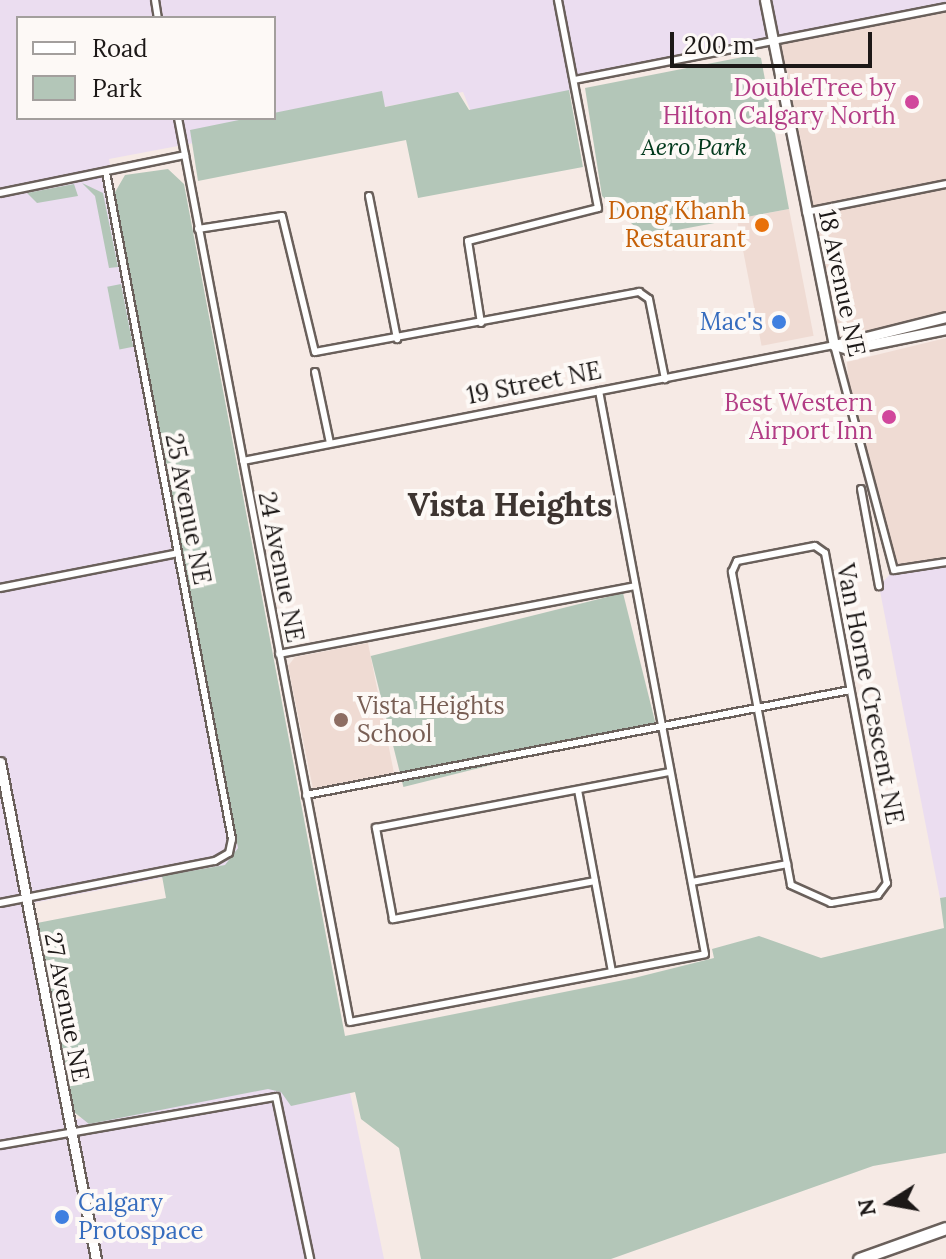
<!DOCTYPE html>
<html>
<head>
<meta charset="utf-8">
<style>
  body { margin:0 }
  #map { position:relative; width:946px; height:1259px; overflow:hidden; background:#f6eae5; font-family:Lora,serif }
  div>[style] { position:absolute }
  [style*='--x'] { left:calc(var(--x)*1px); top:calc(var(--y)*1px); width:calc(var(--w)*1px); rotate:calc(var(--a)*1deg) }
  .built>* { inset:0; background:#efdbd3; transform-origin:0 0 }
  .industrial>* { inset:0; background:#ebddf0 }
  .green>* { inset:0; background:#b3c6b8; transform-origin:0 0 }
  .roads { filter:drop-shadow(2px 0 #6a605b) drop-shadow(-2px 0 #6a605b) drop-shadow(0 2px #6a605b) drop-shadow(0 -2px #6a605b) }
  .street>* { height:6px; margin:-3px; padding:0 3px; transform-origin:3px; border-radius:3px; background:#fff }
  .secondary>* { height:9px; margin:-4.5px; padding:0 4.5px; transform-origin:4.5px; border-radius:4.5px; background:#fff }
  .highway>* { height:11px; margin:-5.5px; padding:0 5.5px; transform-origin:5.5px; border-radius:5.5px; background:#fff }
  .dots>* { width:22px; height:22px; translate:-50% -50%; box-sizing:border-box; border:4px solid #fdf9f6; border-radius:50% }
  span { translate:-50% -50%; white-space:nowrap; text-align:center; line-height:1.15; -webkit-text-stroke:8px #fdf9f6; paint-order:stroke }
  .hotel-label { font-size:24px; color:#b23c85 }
  .right { translate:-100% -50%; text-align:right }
  .park-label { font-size:24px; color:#00381b; font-style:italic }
  .food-label { font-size:24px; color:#c56008 }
  .street-label { font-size:24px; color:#1c1817 }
  .shop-label { font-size:24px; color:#366cbe }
  .left { translate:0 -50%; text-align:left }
  .education-label { font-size:24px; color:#785e54 }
  .district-label { font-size:32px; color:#3d3430; font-weight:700 }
  .legend { position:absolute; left:16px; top:16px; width:260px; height:104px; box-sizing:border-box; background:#fdf9f6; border:2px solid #a39f9d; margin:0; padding:10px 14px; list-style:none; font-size:24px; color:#1c1817 }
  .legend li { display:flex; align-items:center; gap:16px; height:40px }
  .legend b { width:40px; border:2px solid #a39f9d }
  .north { position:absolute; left:850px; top:1163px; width:80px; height:80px; -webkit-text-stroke:6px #fdf9f6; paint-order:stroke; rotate:259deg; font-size:22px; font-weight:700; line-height:32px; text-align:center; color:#1c1817 }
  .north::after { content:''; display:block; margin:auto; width:28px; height:36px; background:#1c1817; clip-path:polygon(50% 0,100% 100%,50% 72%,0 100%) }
  .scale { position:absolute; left:670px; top:32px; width:202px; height:36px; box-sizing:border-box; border:4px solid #1c1817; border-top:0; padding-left:10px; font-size:24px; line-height:28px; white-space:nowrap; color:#1c1817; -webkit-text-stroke:6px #fdf9f6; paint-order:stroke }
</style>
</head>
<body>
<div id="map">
  <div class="built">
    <div style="clip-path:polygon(765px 0,946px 7px,946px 317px,834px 345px)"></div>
    <div style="left:789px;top:209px;width:129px;height:53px;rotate:79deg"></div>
    <div style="clip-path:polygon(946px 338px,946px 562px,894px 570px,872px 469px,851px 429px,847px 362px)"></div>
    <div style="clip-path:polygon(368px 643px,394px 773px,313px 789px,288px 666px,295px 657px)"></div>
  </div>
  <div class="industrial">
    <div style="clip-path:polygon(evenodd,0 0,946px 0,946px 7px,574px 80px,576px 90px,471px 112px,463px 92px,109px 159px,241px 862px,33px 903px,76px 1119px,345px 1069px,384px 1259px,0 1259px,0 0,18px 18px,274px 18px,274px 118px,18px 118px,18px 18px)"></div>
    <div style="clip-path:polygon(946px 562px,946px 897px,940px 898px,879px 586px,894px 570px)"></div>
  </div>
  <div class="green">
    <div style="clip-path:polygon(753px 55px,761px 58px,789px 209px,645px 236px,602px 196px,585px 88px)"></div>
    <div style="clip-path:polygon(569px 90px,583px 167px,418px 198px,406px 140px,198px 181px,190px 130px,382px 91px,385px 107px,458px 92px,469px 110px)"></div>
    <div style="clip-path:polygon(168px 169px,184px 184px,345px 1036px,634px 978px,714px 958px,712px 949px,759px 936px,821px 958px,944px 928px,940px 898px,946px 897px,946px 1153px,873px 1166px,611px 1259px,421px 1259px,399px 1148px,361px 1119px,355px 1092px,291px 1106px,281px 1092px,268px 1089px,89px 1124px,74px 1112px,37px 923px,166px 898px,162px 876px,225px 865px,238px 848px,114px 194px,125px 175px)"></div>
    <div style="clip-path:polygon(82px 183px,103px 193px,118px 267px,109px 268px,95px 196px)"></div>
    <div style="clip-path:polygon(74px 184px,78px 196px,37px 203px,27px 193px)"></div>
    <div style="left:121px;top:284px;width:64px;height:14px;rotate:79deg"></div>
    <div style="left:623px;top:593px;width:135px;height:260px;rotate:76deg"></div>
  </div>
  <div class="roads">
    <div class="street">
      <div style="--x:155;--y:0;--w:18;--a:81"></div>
      <div style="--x:574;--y:80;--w:379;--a:-11.1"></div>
      <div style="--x:178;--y:118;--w:920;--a:79.23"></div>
      <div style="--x:350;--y:1022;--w:361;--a:-10.8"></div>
      <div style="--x:705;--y:954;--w:573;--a:-100.66"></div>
      <div style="--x:0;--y:193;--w:189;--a:-11.6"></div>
      <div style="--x:369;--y:196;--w:146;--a:78.9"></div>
      <div style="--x:806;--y:212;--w:143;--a:-11.3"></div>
      <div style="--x:198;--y:229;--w:85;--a:-8.8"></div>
      <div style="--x:282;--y:216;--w:140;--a:76.4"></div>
      <div style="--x:315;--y:352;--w:330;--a:-10.5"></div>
      <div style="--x:639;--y:292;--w:12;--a:35"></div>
      <div style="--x:649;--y:299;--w:82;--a:78.7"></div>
      <div style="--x:481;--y:323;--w:83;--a:-99"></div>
      <div style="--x:468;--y:241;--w:134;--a:-14.2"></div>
      <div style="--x:598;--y:208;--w:212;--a:-100.9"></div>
      <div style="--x:315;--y:372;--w:73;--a:78.1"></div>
      <div style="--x:243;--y:461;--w:602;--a:-11.1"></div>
      <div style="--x:834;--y:345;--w:233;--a:75.1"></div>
      <div style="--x:894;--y:570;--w:53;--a:-8.7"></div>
      <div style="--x:861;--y:489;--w:99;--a:79.5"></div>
      <div style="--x:815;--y:546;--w:12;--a:35"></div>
      <div style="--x:825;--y:553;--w:336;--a:79.4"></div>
      <div style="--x:887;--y:883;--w:15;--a:127"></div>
      <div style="--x:878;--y:895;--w:48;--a:170.3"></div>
      <div style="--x:831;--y:903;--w:44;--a:-155.8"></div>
      <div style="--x:791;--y:885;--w:319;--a:-100.7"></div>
      <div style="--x:732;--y:572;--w:12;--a:-66"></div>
      <div style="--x:737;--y:561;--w:79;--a:-10.9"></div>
      <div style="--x:0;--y:588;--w:181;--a:-11.1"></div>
      <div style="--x:279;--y:654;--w:362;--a:-10.8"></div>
      <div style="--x:578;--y:790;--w:185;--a:79.4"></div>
      <div style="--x:306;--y:795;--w:554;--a:-10.92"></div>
      <div style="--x:595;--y:881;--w:206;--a:169.3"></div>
      <div style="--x:393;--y:919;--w:93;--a:-100.6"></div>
      <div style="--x:376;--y:828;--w:299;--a:-10.8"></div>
      <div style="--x:692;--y:882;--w:97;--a:-10.7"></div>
      <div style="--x:0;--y:903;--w:219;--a:-11.1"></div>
      <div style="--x:215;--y:861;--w:16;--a:-30"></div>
      <div style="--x:229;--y:853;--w:14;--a:-78"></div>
      <div style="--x:232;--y:839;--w:679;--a:-100.7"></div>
      <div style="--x:0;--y:1145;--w:280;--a:-9.9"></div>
      <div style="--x:276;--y:1097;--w:166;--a:78.1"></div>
    </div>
    <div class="secondary">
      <div style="--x:765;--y:0;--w:352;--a:78.7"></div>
      <div style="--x:834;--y:345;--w:115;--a:-14"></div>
      <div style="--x:834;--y:345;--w:15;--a:16"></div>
      <div style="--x:848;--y:349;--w:100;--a:-11.5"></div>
      <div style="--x:0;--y:762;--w:506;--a:79.07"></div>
    </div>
    <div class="highway">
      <div style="--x:859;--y:1259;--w:92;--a:-19.6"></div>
    </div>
  </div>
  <div class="dots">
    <div style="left:912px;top:102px;background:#d1479c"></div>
    <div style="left:762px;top:225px;background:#e8710a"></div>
    <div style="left:779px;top:322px;background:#3f7fe0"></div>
    <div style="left:889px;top:417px;background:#d1479c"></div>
    <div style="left:341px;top:720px;background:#8d6e63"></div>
    <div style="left:62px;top:1217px;background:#3f7fe0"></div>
  </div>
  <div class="hotel-label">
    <span class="right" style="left:896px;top:102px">DoubleTree by<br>Hilton Calgary North</span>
    <span class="right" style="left:873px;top:417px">Best Western<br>Airport Inn</span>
  </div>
  <div class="park-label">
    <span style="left:694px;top:147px">Aero Park</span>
  </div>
  <div class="food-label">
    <span class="right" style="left:746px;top:225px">Dong Khanh<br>Restaurant</span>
  </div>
  <div class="street-label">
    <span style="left:842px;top:283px;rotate:78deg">18 Avenue NE</span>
    <span style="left:534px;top:383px;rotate:-11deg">19 Street NE</span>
    <span style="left:188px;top:509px;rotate:79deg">25 Avenue NE</span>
    <span style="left:281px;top:567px;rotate:79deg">24 Avenue NE</span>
    <span style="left:870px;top:694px;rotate:79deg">Van Horne Crescent NE</span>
    <span style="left:67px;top:1007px;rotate:79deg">27 Avenue NE</span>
  </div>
  <div class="shop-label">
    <span class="right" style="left:763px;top:322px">Mac's</span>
    <span class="left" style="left:78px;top:1217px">Calgary<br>Protospace</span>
  </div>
  <div class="education-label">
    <span class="left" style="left:357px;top:720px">Vista Heights<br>School</span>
  </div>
  <div class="district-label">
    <span style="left:510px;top:505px">Vista Heights</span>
  </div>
  <ul class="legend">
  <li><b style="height:10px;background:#fff"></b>Road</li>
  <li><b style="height:22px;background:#b3c6b8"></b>Park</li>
  </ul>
  <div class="north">N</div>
  <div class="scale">200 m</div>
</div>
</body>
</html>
